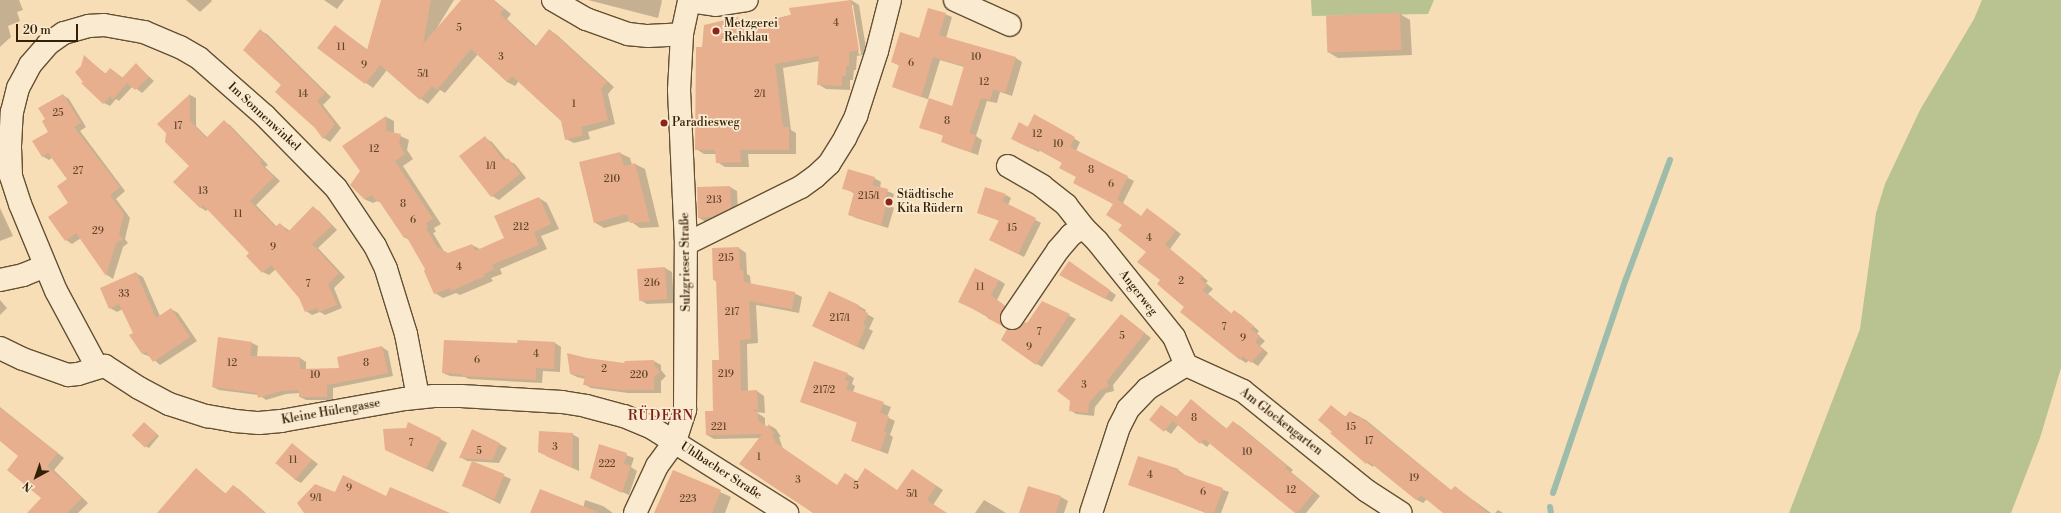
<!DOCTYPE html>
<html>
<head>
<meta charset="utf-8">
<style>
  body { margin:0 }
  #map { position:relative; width:2061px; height:513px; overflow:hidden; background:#f7deb6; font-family:"Libre Bodoni",serif }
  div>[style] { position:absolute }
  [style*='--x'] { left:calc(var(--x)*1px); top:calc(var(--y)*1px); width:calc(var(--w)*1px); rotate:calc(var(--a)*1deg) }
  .green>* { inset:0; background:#b9c291 }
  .shadow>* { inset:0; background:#0003 }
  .stream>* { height:6px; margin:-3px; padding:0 3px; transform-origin:3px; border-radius:3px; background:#9dbcac }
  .building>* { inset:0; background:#e8af8f; transform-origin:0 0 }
  .roads { filter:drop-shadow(1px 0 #645033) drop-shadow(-1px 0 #645033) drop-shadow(0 1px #645033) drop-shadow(0 -1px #645033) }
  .minor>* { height:22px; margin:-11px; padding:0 11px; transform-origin:11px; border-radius:11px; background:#faead0 }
  .dots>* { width:11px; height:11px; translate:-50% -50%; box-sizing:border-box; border:2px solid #faead0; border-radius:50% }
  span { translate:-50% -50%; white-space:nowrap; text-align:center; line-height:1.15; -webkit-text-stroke:3.5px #faead0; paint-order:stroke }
  .number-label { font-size:10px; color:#604429 }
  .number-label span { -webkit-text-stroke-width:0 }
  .poi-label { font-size:12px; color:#332007 }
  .left { translate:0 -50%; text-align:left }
  .street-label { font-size:12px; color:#332007 }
  .quarter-label { font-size:14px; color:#7a1f14; letter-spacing:1px }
  .north { position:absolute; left:16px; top:457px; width:40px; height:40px; -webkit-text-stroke:3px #faead0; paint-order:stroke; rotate:220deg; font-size:11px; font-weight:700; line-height:16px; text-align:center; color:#332007 }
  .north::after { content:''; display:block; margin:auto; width:14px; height:18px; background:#332007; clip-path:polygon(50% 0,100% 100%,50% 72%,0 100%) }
  .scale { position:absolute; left:16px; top:24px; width:62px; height:18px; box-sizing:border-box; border:2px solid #332007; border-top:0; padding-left:5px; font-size:12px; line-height:14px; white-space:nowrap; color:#332007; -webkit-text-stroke:3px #faead0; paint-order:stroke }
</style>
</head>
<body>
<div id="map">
  <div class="green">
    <div style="clip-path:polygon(1311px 0,1434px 0,1428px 14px,1312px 16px)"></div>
    <div style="clip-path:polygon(1982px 0,2061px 0,2061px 368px,2040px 438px,2011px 513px,1789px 513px,1860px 329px,1876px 213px,1885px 184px,1920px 110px,1974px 19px)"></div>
  </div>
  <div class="shadow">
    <div style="clip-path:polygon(0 0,19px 0,23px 10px,17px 12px,20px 21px,8px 26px,11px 37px,0 47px)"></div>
    <div style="clip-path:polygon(186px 0,211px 0,212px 1px,200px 12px)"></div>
    <div style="clip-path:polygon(324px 0,344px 0,337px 9px)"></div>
    <div style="clip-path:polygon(382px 0,454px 0,424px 49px,475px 0,494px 0,511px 14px,507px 19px,536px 46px,550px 30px,557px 35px,614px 87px,608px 94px,615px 124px,588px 132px,590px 139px,574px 143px,566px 139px,562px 120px,519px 81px,515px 86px,507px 82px,478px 54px,445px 93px,440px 90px,428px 104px,421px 99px,387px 70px,373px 88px,318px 48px,335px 26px,368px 50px)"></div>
    <div style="clip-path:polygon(588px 0,661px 0,662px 1px,658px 18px)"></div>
    <div style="clip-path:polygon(evenodd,851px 0,859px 5px,867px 54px,857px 56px,856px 70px,854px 70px,853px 80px,850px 80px,850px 90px,826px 89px,818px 84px,819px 61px,783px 68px,791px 130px,796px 133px,796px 154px,748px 154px,749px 167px,725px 167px,717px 162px,717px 154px,704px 154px,696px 149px,703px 48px,738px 19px,746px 23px,746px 26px,851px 0,851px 5px,853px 5px,861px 54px,859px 55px,851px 5px)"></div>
    <div style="clip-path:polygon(evenodd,945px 14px,952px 17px,946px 38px,1016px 58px,1022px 62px,1012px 96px,1000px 92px,997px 103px,987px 101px,976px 136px,982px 140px,978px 155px,949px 145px,942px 141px,944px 136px,921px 127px,930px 100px,894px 87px,900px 66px,892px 62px,920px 40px,945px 14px,940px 60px,964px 67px,953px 107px,928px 99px,940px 60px)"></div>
    <div style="clip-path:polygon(1400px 14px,1410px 20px,1412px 55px,1338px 58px,1328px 52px)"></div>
    <div style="clip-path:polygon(261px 31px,267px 34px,331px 97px,323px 105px,341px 128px,330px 142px,324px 138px,283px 85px)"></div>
    <div style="clip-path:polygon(85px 57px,106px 74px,111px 69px,123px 78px,136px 65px,154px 81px,142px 93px,133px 86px,119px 101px,116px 99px,110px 106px,104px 103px,85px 82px,82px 67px)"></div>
    <div style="clip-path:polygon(63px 95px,69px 99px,86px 127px,80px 131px,125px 191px,116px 199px,130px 218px,125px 239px,128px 243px,123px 247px,113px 279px,107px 275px,81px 238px,72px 244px,66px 240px,70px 203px,68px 180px,52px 158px,49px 160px,42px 156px,49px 132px,46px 120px)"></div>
    <div style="clip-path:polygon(190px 95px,196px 98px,196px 126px,208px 138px,224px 122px,230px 125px,268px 165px,265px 167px,280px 181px,256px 205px,277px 227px,280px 224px,290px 231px,313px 208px,319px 211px,337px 230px,318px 248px,345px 277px,334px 288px,342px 308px,325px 315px,320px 312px,312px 315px,306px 311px,300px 298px,276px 269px,269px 275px,263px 272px,250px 253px,208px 209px,206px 211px,200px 207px,191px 166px,167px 133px,159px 124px)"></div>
    <div style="clip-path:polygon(1035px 115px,1080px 142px,1076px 151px,1134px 181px,1123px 203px,1142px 217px,1153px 213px,1181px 234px,1170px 249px,1208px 281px,1206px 283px,1213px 289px,1208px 294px,1232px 314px,1234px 311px,1241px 315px,1259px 331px,1257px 334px,1265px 341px,1260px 346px,1268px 353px,1258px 366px,1249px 360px,1246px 363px,1240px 359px,1186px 307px,1162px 280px,1148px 251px,1115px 204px,1077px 177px,1063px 163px,1040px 150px,1039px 152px,1018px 142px)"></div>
    <div style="clip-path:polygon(386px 117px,394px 121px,394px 133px,409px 140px,407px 150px,413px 159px,403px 166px,441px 224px,434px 228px,436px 232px,433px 233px,445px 253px,448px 255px,472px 245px,480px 249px,505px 239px,539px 198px,547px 203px,559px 229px,541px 236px,547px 249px,500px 269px,502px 274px,491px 278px,493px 281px,460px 295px,456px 293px,443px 298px,435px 293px,426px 269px,409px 240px,404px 237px,382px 203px,377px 201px,373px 203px,364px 199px,361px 171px,344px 146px)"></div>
    <div style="clip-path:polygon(485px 138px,492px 142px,507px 160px,515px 164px,526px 178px,499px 200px,492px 196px)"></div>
    <div style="clip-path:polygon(620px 153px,630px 158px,632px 165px,635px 164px,645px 169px,659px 227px,640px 228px,630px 221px,604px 228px,594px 222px,581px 163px)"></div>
    <div style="clip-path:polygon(874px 178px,881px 182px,880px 188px,894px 194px,891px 206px,894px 208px,888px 228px,856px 218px,849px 214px,855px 194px,844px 188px)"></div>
    <div style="clip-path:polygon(730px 187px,737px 191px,738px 212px,719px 221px,706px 222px,699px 218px,698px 188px)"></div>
    <div style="clip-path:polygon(1006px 195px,1011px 198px,1008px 205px,1041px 223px,1024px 257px,996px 243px,1000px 221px,978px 213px)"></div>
    <div style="clip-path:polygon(0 208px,13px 236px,0 241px)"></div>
    <div style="clip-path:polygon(739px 248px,746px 253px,747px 274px,750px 276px,751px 285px,794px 293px,802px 297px,799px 313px,756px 305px,758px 343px,747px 344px,748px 392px,757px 391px,764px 396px,765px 413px,756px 412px,765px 418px,765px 425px,768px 427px,769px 425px,776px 429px,781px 437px,779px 437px,783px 449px,838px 486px,857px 482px,898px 491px,919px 474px,943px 490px,933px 505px,946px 513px,813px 513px,760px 438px,714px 439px,707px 435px,714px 412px,721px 361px,717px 282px,714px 280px)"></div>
    <div style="clip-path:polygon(1076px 267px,1116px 295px,1112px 302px,1067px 279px)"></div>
    <div style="clip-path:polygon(665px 268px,672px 272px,674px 303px,647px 304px,640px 300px)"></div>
    <div style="clip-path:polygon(136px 273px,143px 277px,160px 316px,171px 309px,178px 313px,197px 341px,160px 365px,151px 357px,143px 354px,123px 309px,117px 312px,110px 308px)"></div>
    <div style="clip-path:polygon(999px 280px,1005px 284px,997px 300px,1011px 310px,1006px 321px,1009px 329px,966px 305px)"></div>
    <div style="clip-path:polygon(830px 293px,859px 306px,866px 310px,865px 313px,874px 318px,869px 329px,873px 331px,864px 350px,813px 326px)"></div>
    <div style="clip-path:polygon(0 300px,7px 308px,0 315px)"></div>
    <div style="clip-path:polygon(1043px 302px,1076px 319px,1042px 367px,1037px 364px,1018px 330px,1027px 324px)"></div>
    <div style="clip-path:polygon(1122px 315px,1151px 338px,1113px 385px,1114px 391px,1106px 393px,1095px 407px,1094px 416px,1076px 414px,1070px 410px)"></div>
    <div style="clip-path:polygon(219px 338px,252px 343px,258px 346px,257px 357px,300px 358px,306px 362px,306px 370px,340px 369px,382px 347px,388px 351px,393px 376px,333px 388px,333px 400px,306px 400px,300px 397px,300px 393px,286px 394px,266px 400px,259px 395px,219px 390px,213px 387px)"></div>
    <div style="clip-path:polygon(555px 343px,561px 347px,560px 372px,543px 371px,542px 383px,469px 379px,465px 377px,450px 376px,443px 373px,518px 344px)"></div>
    <div style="clip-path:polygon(587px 359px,625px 364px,626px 362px,654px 361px,661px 365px,661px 370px,666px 376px,661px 381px,661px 393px,628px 393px,591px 388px,584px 384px,585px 379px,577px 377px,571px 374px)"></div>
    <div style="clip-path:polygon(847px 374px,854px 378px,852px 384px,855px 386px,853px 392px,891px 407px,887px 417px,895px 421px,890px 435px,893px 437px,888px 454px,852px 441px,858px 423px,801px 401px)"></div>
    <div style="clip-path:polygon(1191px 400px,1227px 429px,1233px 422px,1240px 426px,1293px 470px,1291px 472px,1320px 496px,1306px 513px,1296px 513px,1211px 442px,1207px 447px,1178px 425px,1171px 434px,1151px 420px,1162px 406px,1177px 417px)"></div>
    <div style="clip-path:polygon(1331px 406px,1346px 417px,1350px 412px,1366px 420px,1452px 491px,1455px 487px,1491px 513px,1444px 513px,1427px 499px,1423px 503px,1417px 500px,1374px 465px,1373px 467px,1367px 463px,1332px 433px,1333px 431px)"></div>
    <div style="clip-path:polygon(0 407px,64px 458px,54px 470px,88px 503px,78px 513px,28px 513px,43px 498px,20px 456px,0 440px)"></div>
    <div style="clip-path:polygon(147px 425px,159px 436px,149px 448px,145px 446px)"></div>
    <div style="clip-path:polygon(572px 434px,579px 438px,579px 471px,546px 456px)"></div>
    <div style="clip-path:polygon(440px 439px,447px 443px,433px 472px,394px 454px)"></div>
    <div style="clip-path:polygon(292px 444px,318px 464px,301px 483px,294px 479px)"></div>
    <div style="clip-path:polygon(500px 444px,507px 448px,499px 463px,467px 461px,460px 457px)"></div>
    <div style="clip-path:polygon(600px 445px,634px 458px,631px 467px,637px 471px,629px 495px,598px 481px)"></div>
    <div style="clip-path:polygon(473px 463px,511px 479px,500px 504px,470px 489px)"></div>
    <div style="clip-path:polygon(196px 469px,226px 494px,234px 486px,240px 490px,266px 513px,171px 513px)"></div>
    <div style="clip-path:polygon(1178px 470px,1184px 474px,1183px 475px,1229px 492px,1221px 513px,1206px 513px,1130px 484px)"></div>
    <div style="clip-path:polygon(673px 471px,731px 497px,725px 513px,655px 513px)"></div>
    <div style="clip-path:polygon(1061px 497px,1068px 501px,1064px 513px,1020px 513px)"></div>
    <div style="clip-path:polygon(585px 500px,603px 506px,613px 513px,531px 513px,582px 513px)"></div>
    <div style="clip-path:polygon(984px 500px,991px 504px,1006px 513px,975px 513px)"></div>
    <div style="clip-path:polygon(1498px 510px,1503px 513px,1495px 513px)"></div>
  </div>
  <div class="stream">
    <div style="--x:1553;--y:493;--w:226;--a:-71.2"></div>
    <div style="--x:1626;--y:279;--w:127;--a:-69.7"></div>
    <div style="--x:1550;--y:507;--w:6;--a:81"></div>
  </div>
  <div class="building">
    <div style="clip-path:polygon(381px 0,431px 0,423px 44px,461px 0,493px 0,504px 9px,500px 14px,535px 47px,549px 29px,607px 82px,601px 89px,608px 120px,581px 127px,583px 135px,565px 140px,561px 121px,512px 76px,507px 82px,471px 49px,437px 90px,432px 86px,420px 100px,380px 65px,365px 84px,317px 48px,335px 25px,367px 50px)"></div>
    <div style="clip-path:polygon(851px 0,859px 50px,849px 52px,849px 66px,846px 66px,846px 76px,842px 76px,842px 86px,817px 85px,819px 56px,775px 64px,783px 127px,789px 127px,789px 150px,740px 150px,741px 162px,716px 163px,715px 150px,695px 150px,696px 47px,702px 47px,704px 25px,738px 17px,740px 27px,791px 15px,789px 8px)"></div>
    <div style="clip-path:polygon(928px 8px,946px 13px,939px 35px,1016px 57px,1005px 93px,993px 89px,990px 100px,981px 98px,969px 133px,976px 135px,971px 152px,941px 142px,943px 135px,919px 128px,929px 98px,952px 106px,964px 66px,933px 57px,921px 97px,892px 87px,899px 65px,891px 62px,900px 32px,919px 38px)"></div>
    <div style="left:1400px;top:13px;width:37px;height:74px;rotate:88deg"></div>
    <div style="clip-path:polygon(260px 29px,325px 93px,317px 101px,335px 124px,323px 139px,315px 128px,275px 92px,281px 85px,243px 50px)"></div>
    <div style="clip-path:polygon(84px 55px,105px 74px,110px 68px,122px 78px,136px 63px,149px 77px,135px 90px,127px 83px,113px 99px,110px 96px,103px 104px,81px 83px,83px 82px,75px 72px,81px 66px)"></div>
    <div style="clip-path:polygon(63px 94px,81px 123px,74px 127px,120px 187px,110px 195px,124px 214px,119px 234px,123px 239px,116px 243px,106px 276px,76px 233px,65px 241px,48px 217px,68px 203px,57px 186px,67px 179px,48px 153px,42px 157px,32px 141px,48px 132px,42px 121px,45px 119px,38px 108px)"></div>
    <div style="clip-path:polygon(190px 94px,190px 121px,206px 138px,224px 120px,262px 161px,260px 163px,274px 177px,250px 201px,275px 227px,280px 223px,288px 232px,313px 206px,332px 226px,312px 244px,339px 273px,328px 284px,337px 305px,318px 312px,317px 308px,305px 312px,299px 298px,271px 265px,262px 273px,246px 256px,249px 253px,203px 205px,200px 208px,173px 182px,189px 166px,165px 142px,166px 133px,157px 124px)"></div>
    <div style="clip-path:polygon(1034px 114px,1075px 137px,1070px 147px,1128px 176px,1117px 199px,1141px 216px,1147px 208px,1176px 230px,1165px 245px,1203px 276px,1200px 279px,1207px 285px,1202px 290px,1231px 314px,1234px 310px,1254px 326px,1251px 329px,1260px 336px,1255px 342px,1263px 349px,1251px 363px,1243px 356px,1240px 360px,1180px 312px,1184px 307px,1157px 284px,1160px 280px,1137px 262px,1146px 252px,1118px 230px,1122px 225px,1106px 215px,1113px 204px,1073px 183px,1076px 177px,1059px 168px,1062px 163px,1033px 147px,1032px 149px,1011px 139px,1019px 122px,1028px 127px)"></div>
    <div style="clip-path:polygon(386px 116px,386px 131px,401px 134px,399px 144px,405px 154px,395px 161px,433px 219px,426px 223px,428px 227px,426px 228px,437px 247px,448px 253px,472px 244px,475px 251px,504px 238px,494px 216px,539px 197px,551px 224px,534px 232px,539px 245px,492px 265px,494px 269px,484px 274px,485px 276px,451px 291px,450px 288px,434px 294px,424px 271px,425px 269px,406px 236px,404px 238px,379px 201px,377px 202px,372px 195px,364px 199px,350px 185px,360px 171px,342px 146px)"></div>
    <div style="clip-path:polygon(485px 136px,504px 161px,508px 158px,520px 174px,491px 197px,459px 156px)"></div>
    <div style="clip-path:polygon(620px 152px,624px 166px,635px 163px,650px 222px,630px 223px,627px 214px,594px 223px,579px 162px)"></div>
    <div style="clip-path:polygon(848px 169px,875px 177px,872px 185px,888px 189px,884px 202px,887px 203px,881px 225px,848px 215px,854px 192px,842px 189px)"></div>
    <div style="clip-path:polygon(730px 186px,731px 208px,712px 217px,698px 218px,697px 187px)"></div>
    <div style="clip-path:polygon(985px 187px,1006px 194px,1002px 201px,1036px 218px,1018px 254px,989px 240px,999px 220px,977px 213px)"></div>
    <div style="clip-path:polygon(739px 247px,740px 270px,743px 270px,744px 282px,795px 292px,792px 309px,749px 301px,751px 339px,740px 340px,741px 391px,757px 390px,758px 410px,752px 409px,758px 413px,758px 420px,767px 427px,769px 424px,771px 430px,775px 434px,772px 434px,776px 443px,837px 485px,845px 473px,857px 481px,865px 468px,897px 490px,912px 469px,936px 486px,927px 500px,947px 513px,813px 513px,739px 464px,762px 434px,706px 435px,705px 411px,713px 411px,712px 360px,719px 360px,716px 280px,713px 280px,712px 248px)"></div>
    <div style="clip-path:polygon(1069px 261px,1110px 290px,1105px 299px,1059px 275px)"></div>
    <div style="left:665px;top:267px;width:32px;height:28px;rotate:86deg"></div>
    <div style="clip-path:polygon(975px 268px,999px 280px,991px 295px,1005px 306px,1000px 317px,1004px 327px,987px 318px,988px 316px,958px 302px)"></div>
    <div style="clip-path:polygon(136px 272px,156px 318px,171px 308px,190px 337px,153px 362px,146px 352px,142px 354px,129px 335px,133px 333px,119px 304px,109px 309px,100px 288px)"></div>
    <div style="clip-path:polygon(829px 291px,859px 305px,858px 308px,868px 313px,863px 324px,866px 326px,857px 347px,812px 326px)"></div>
    <div style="clip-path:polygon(1042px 301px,1070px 314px,1036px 365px,1001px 340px,1007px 329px,1017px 329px,1025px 322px,1027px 323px)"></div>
    <div style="clip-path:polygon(1121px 314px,1145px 333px,1107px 381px,1108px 387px,1100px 390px,1089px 403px,1088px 413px,1069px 411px,1070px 401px,1057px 391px)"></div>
    <div style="clip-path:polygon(218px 337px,252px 342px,250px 356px,300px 357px,300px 369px,339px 368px,337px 357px,382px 346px,388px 373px,327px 385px,327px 397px,299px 397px,299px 390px,280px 391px,258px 398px,257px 393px,212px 387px)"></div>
    <div style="clip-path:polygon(444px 340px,517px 343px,518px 340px,555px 342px,554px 369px,536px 368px,536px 380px,462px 376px,462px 374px,442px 373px)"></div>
    <div style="clip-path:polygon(567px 353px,587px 358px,624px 363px,625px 361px,654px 360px,654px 365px,660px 372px,654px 377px,654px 390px,620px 390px,583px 385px,585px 376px,570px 374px)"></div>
    <div style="clip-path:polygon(814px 361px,848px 373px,845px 380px,849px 381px,846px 389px,884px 402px,880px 413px,889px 416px,884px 431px,887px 432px,880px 451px,851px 441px,857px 422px,800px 402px)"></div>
    <div style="clip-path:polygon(1191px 399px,1226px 429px,1233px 421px,1287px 466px,1285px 468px,1314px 492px,1297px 513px,1295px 513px,1204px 439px,1200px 444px,1173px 421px)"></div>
    <div style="left:1161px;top:405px;width:19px;height:19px;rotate:39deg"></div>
    <div style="clip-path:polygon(1331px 405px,1345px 417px,1350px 411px,1357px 418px,1359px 416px,1451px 490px,1455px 486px,1488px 513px,1443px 513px,1421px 495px,1416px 500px,1368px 461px,1366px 464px,1330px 433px,1332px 432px,1318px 420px)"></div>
    <div style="clip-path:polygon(0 408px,58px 453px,47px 466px,82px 498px,67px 513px,27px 513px,41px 498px,7px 470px,18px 456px,0 441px)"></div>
    <div style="left:144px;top:422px;width:18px;height:18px;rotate:43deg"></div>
    <div style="clip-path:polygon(408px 422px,441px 438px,426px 469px,385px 450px,383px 429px,406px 428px)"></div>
    <div style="clip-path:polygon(472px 429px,500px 443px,492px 460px,459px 458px)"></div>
    <div style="clip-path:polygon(539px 431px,573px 433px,572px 468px,538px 452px)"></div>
    <div style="left:292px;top:443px;width:26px;height:26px;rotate:40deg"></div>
    <div style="clip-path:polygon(599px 444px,627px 453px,624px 464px,631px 466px,622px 493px,590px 478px)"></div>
    <div style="clip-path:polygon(1138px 456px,1179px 469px,1177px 472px,1223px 488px,1214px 513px,1207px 513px,1128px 485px)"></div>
    <div style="left:472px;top:461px;width:35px;height:27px;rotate:22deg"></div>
    <div style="clip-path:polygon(196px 468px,225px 494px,233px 485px,265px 513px,157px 513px)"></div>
    <div style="clip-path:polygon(673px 470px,721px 490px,712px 513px,654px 513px)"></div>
    <div style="clip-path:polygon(343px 475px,386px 496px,390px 487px,450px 513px,304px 513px,297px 503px,315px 484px,335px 492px)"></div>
    <div style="clip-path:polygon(1028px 486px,1061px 496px,1056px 513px,1019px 513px)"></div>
    <div style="clip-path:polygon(540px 489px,598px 512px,598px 513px,530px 513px)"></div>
  </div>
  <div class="roads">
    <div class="minor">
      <div style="--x:553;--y:0;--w:38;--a:30"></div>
      <div style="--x:586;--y:19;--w:45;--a:19.7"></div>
      <div style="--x:628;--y:34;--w:20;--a:6"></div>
      <div style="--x:648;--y:36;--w:34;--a:-3"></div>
      <div style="--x:955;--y:0;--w:60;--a:24.4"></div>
      <div style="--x:689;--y:1;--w:27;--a:8"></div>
      <div style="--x:716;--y:5;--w:31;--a:-9"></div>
      <div style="--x:1008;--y:166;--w:39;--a:30"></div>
      <div style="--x:1042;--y:186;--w:31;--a:38"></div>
      <div style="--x:1066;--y:205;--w:28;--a:52"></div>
      <div style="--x:1083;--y:227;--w:20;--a:45"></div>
      <div style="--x:1097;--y:241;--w:123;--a:51.3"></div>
      <div style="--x:1174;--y:337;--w:30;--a:67"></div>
      <div style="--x:686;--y:244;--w:128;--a:-26.4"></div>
      <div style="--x:801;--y:187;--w:17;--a:-36"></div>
      <div style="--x:815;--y:177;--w:19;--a:-43"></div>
      <div style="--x:829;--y:164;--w:31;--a:-58"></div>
      <div style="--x:845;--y:138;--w:25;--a:-63"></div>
      <div style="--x:856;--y:116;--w:68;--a:-72.1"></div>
      <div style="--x:877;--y:51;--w:53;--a:-75.7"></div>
      <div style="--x:0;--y:280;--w:24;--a:-12"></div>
      <div style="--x:23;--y:275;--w:24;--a:-22"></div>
      <div style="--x:1012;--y:318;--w:82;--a:-55.9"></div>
      <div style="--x:1058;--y:250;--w:20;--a:-49"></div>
      <div style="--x:1071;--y:235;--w:14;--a:-34"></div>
      <div style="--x:0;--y:348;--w:25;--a:26"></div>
      <div style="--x:23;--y:359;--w:48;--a:19.6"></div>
      <div style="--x:68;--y:375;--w:10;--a:-6"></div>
      <div style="--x:78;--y:374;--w:28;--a:-17"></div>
      <div style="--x:105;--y:366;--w:40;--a:32.9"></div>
      <div style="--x:139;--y:388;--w:34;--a:28"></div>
      <div style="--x:169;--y:404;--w:40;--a:18"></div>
      <div style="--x:207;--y:416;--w:28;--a:10"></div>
      <div style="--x:235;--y:421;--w:24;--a:5"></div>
      <div style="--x:259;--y:423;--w:22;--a:-5"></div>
      <div style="--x:281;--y:421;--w:126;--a:-10.1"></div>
      <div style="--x:405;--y:399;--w:29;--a:-6"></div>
      <div style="--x:434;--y:396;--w:27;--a:0"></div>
      <div style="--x:461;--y:396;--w:101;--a:3.4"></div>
      <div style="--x:562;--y:402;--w:24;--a:9"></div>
      <div style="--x:586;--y:406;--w:39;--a:15"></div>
      <div style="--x:624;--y:416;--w:30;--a:23"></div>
      <div style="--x:652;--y:428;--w:160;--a:32.2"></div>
      <div style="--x:1186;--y:365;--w:63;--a:24.5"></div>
      <div style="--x:1243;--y:391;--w:159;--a:38.9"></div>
      <div style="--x:1367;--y:491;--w:40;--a:32.9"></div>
      <div style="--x:97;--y:367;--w:86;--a:-118.3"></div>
      <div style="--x:56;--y:291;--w:94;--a:-112.5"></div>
      <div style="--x:20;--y:204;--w:29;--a:-108"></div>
      <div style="--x:11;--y:176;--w:30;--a:-92"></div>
      <div style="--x:10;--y:146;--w:34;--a:-87"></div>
      <div style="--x:12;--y:112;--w:25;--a:-76"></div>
      <div style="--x:18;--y:88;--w:26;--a:-62"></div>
      <div style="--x:30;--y:65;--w:28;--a:-49"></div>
      <div style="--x:48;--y:44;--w:19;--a:-35"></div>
      <div style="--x:64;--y:33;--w:26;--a:-16"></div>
      <div style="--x:89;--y:26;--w:15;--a:-4"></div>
      <div style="--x:104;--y:25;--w:41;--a:9.9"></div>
      <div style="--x:144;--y:32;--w:39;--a:23"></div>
      <div style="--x:180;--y:47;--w:22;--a:30"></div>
      <div style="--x:199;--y:58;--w:88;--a:41.3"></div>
      <div style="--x:265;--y:116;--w:101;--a:45.4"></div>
      <div style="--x:336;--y:188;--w:70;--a:56.1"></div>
      <div style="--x:375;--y:246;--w:25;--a:64"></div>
      <div style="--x:386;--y:269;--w:68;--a:72.9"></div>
      <div style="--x:406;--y:334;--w:64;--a:79.2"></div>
      <div style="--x:635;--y:513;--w:52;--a:-64.9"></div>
      <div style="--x:657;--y:466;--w:31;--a:-54"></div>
      <div style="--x:675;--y:441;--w:33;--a:-72"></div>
      <div style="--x:685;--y:410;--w:166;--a:-89.7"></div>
      <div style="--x:686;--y:244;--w:154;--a:-92.6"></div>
      <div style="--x:679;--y:90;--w:56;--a:-86.9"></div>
      <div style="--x:682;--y:34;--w:35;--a:-78"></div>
      <div style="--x:1091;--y:513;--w:90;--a:-72"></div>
      <div style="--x:1119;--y:427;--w:20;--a:-63"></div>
      <div style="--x:1128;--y:409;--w:28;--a:-46"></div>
      <div style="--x:1147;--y:389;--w:46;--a:-31.6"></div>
    </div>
  </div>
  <div class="dots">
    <div style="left:716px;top:31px;background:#8f2418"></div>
    <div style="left:664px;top:123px;background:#8f2418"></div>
    <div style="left:889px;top:202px;background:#8f2418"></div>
  </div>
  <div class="number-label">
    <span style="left:836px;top:24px">4</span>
    <span style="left:459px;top:29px">5</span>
    <span style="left:341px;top:48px">11</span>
    <span style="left:501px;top:58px">3</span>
    <span style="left:976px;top:58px">10</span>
    <span style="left:911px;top:64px">6</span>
    <span style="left:364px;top:66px">9</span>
    <span style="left:423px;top:75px">5/1</span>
    <span style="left:984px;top:83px">12</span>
    <span style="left:303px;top:95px">14</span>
    <span style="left:760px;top:95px">2/1</span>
    <span style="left:574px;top:105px">1</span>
    <span style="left:58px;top:114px">25</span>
    <span style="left:947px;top:122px">8</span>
    <span style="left:178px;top:127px">17</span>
    <span style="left:1037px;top:135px">12</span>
    <span style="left:1058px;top:145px">10</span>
    <span style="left:374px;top:150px">12</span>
    <span style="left:491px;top:167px">1/1</span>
    <span style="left:1091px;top:171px">8</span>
    <span style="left:78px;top:172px">27</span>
    <span style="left:612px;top:180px">210</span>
    <span style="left:1111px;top:185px">6</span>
    <span style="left:203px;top:192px">13</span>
    <span style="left:869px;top:197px">215/1</span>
    <span style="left:714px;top:201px">213</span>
    <span style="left:403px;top:205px">8</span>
    <span style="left:238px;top:215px">11</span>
    <span style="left:413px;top:221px">6</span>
    <span style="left:521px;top:228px">212</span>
    <span style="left:1012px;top:229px">15</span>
    <span style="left:98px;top:232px">29</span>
    <span style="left:1149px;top:239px">4</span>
    <span style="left:273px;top:248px">9</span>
    <span style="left:726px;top:259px">215</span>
    <span style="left:459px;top:268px">4</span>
    <span style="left:1181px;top:282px">2</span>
    <span style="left:652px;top:284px">216</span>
    <span style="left:308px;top:285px">7</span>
    <span style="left:980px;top:288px">11</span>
    <span style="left:124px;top:295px">33</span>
    <span style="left:732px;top:313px">217</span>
    <span style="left:840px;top:319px">217/1</span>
    <span style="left:1224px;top:328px">7</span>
    <span style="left:1039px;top:333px">7</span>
    <span style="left:1122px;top:337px">5</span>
    <span style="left:1243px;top:339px">9</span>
    <span style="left:1029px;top:348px">9</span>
    <span style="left:536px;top:355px">4</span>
    <span style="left:477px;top:361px">6</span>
    <span style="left:232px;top:364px">12</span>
    <span style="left:366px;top:364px">8</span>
    <span style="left:604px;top:370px">2</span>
    <span style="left:726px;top:375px">219</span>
    <span style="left:315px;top:376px">10</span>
    <span style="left:639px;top:376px">220</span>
    <span style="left:1084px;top:386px">3</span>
    <span style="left:824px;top:391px">217/2</span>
    <span style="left:1194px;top:419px">8</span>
    <span style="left:719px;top:428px">221</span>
    <span style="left:1351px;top:428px">15</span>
    <span style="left:1369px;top:442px">17</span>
    <span style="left:411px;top:444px">7</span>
    <span style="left:555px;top:448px">3</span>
    <span style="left:479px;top:452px">5</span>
    <span style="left:1247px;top:453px">10</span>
    <span style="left:759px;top:458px">1</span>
    <span style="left:293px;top:461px">11</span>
    <span style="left:607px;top:465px">222</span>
    <span style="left:1150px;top:476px">4</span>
    <span style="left:1414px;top:479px">19</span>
    <span style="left:798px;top:481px">3</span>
    <span style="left:856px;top:487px">5</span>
    <span style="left:349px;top:489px">9</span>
    <span style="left:1291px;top:491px">12</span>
    <span style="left:1203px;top:493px">6</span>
    <span style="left:912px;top:495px">5/1</span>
    <span style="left:316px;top:499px">9/1</span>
    <span style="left:688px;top:500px">223</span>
  </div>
  <div class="poi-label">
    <span class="left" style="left:724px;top:31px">Metzgerei<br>Rehklau</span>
    <span class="left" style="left:672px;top:123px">Paradiesweg</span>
    <span class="left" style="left:897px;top:202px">Städtische<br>Kita Rüdern</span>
  </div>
  <div class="street-label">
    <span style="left:264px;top:117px;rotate:43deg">Im Sonnenwinkel</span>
    <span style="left:686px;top:262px;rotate:-91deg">Sulzgrieser Straße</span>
    <span style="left:1138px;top:293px;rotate:52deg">Angerweg</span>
    <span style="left:331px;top:412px;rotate:-10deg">Kleine Hülengasse</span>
    <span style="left:1281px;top:422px;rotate:38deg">Am Glockengarten</span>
    <span style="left:721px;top:471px;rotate:33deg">Uhlbacher Straße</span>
  </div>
  <div class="quarter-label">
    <span style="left:661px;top:416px">RÜDERN</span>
  </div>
  <div class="north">N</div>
  <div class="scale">20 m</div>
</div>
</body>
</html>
